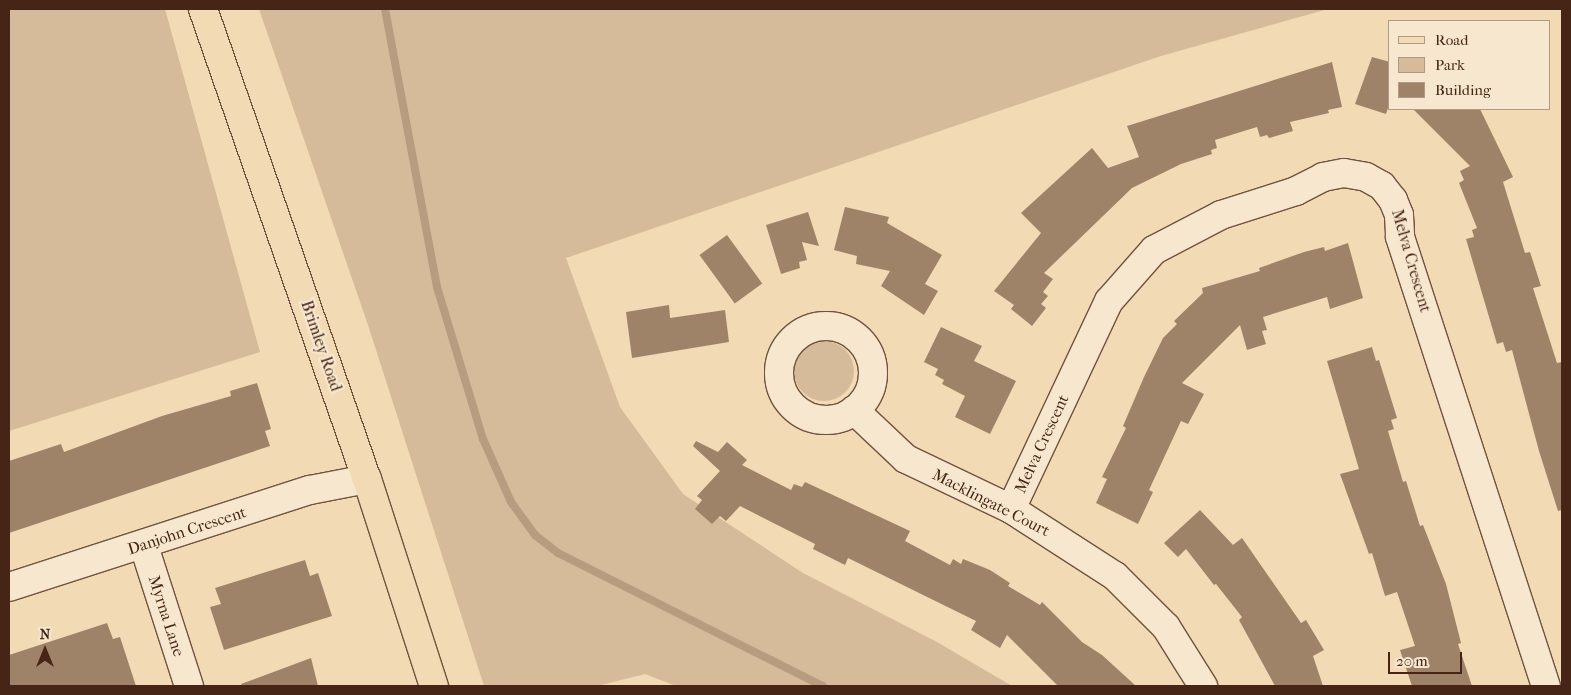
<!DOCTYPE html>
<html>
<head>
<meta charset="utf-8">
<style>
  body { margin:0 }
  #map { position:relative; width:1571px; height:695px; overflow:hidden; background:#f2dab5; font-family:"IM FELL French Canon",serif }
  div>[style] { position:absolute }
  [style*='--x'] { left:calc(var(--x)*1px); top:calc(var(--y)*1px); width:calc(var(--w)*1px); rotate:calc(var(--a)*1deg) }
  .green>* { inset:0; background:#d5bb9a }
  .round { border-radius:50% }
  .stream>* { height:8px; margin:-4px; padding:0 4px; transform-origin:4px; border-radius:4px; background:#b89c7f }
  .building>* { inset:0; background:#9f8369; transform-origin:0 0 }
  .roads { filter:drop-shadow(1px 0 #71523e) drop-shadow(-1px 0 #71523e) drop-shadow(0 1px #71523e) drop-shadow(0 -1px #71523e) }
  .minor>* { height:28px; margin:-14px; padding:0 14px; transform-origin:14px; border-radius:14px; background:#f7e7cf }
  .minor>.ring { margin:-14px; padding:0; box-sizing:content-box; background:none; border:28px solid #f7e7cf; border-radius:50% }
  .major>* { height:28px; margin:-14px; padding:0 14px; transform-origin:14px; border-radius:14px; background:#f2dab5 }
  span { translate:-50% -50%; white-space:nowrap; text-align:center; line-height:1.15; -webkit-text-stroke:4.5px #f7e7cf; paint-order:stroke }
  .street-label { font-size:16px; color:#462416 }
  .frame { position:absolute; inset:0; border:10px solid #462416; pointer-events:none }
  .legend { position:absolute; left:1388px; top:20px; width:162px; height:90px; box-sizing:border-box; background:#f7e7cf; border:1px solid #b09985; margin:0; padding:6px 9px; list-style:none; font-size:15px; color:#462416 }
  .legend li { display:flex; align-items:center; gap:10px; height:25px }
  .legend b { width:25px; border:1px solid #b09985 }
  .north { position:absolute; left:20px; top:625px; width:50px; height:50px; -webkit-text-stroke:4px #f7e7cf; paint-order:stroke; rotate:0deg; font-size:14px; font-weight:700; line-height:20px; text-align:center; color:#462416 }
  .north::after { content:''; display:block; margin:auto; width:18px; height:22px; background:#462416; clip-path:polygon(50% 0,100% 100%,50% 72%,0 100%) }
  .scale { position:absolute; left:1388px; top:652px; width:74px; height:22px; box-sizing:border-box; border:2px solid #462416; border-top:0; padding-left:6px; font-size:15px; line-height:18px; white-space:nowrap; color:#462416; -webkit-text-stroke:4px #f7e7cf; paint-order:stroke }
</style>
</head>
<body>
<div id="map">
  <div class="green">
    <div style="clip-path:polygon(9px 9px,165px 9px,260px 352px,9px 431px)"></div>
    <div style="clip-path:polygon(259px 9px,1328px 9px,1161px 56px,566px 258px,620px 407px,683px 494px,803px 573px,937px 642px,1012px 686px,676px 686px,645px 674px,597px 686px,484px 686px,368px 325px)"></div>
    <div class="round" style="left:794px;top:341px;width:60px;height:60px"></div>
  </div>
  <div class="stream">
    <div style="--x:385;--y:9;--w:283;--a:79.4"></div>
    <div style="--x:437;--y:287;--w:159;--a:73.2"></div>
    <div style="--x:483;--y:439;--w:69;--a:66"></div>
    <div style="--x:511;--y:502;--w:41;--a:54"></div>
    <div style="--x:535;--y:535;--w:29;--a:38"></div>
    <div style="--x:558;--y:553;--w:297;--a:26.7"></div>
  </div>
  <div class="building">
    <div style="clip-path:polygon(1372px 57px,1390px 62px,1390px 102px,1386px 114px,1355px 104px)"></div>
    <div style="clip-path:polygon(1332px 62px,1342px 107px,1328px 110px,1329px 113px,1290px 122px,1293px 131px,1269px 138px,1267px 135px,1260px 137px,1257px 127px,1215px 140px,1217px 148px,1211px 150px,1212px 154px,1181px 164px,1132px 188px,1044px 273px,1053px 279px,1043px 292px,1048px 296px,1041px 304px,1046px 308px,1032px 326px,1011px 309px,1014px 305px,994px 291px,1041px 233px,1021px 213px,1092px 148px,1108px 168px,1139px 157px,1127px 126px)"></div>
    <div style="clip-path:polygon(1413px 109px,1480px 109px,1513px 177px,1503px 182px,1525px 253px,1530px 252px,1541px 286px,1533px 288px,1557px 363px,1562px 362px,1562px 510px,1558px 511px,1539px 451px,1512px 350px,1506px 352px,1503px 342px,1497px 344px,1466px 239px,1474px 237px,1472px 230px,1477px 228px,1459px 183px,1464px 180px,1460px 171px,1470px 166px)"></div>
    <div style="clip-path:polygon(845px 207px,889px 217px,887px 223px,942px 255px,925px 284px,938px 291px,924px 315px,881px 286px,890px 271px,856px 264px,857px 256px,834px 250px)"></div>
    <div style="clip-path:polygon(808px 212px,819px 246px,802px 242px,807px 260px,799px 262px,800px 268px,781px 274px,766px 225px)"></div>
    <div style="left:727px;top:235px;width:60px;height:34px;rotate:54deg"></div>
    <div style="clip-path:polygon(1348px 243px,1363px 298px,1330px 309px,1327px 297px,1263px 317px,1267px 330px,1262px 331px,1266px 344px,1247px 350px,1240px 325px,1182px 383px,1204px 394px,1188px 424px,1181px 421px,1149px 490px,1153px 492px,1138px 524px,1096px 503px,1107px 479px,1102px 477px,1126px 428px,1123px 426px,1144px 377px,1163px 338px,1177px 324px,1174px 321px,1203px 293px,1202px 288px,1260px 271px,1259px 268px,1304px 252px,1324px 247px,1325px 251px)"></div>
    <div style="clip-path:polygon(669px 305px,670px 318px,725px 310px,729px 342px,632px 358px,626px 312px)"></div>
    <div style="clip-path:polygon(941px 327px,982px 346px,974px 361px,1016px 381px,990px 434px,955px 417px,965px 396px,942px 384px,944px 380px,935px 375px,938px 369px,924px 362px)"></div>
    <div style="clip-path:polygon(1372px 347px,1376px 361px,1379px 360px,1397px 418px,1391px 420px,1394px 429px,1388px 431px,1403px 482px,1406px 481px,1420px 526px,1423px 525px,1446px 584px,1461px 643px,1458px 644px,1472px 686px,1412px 686px,1400px 650px,1415px 646px,1397px 592px,1385px 596px,1372px 553px,1369px 554px,1340px 474px,1359px 469px,1327px 361px)"></div>
    <div style="clip-path:polygon(257px 383px,271px 429px,265px 431px,270px 446px,9px 533px,9px 461px,61px 444px,64px 452px,162px 416px,231px 396px,230px 391px)"></div>
    <div style="clip-path:polygon(696px 441px,718px 452px,727px 442px,747px 460px,742px 465px,791px 490px,794px 484px,802px 487px,805px 482px,910px 531px,905px 541px,950px 565px,953px 559px,961px 564px,963px 559px,990px 570px,1010px 583px,1008px 586px,1040px 605px,1042px 602px,1082px 642px,1102px 655px,1136px 686px,1058px 686px,1007px 635px,1000px 648px,971px 630px,976px 621px,848px 558px,845px 565px,813px 549px,815px 544px,740px 506px,726px 521px,720px 516px,712px 524px,695px 509px,702px 500px,697px 496px,720px 471px,693px 446px)"></div>
    <div style="clip-path:polygon(1200px 510px,1233px 545px,1242px 538px,1301px 623px,1306px 620px,1324px 650px,1313px 656px,1323px 686px,1275px 686px,1239px 620px,1242px 617px,1216px 584px,1214px 585px,1186px 549px,1178px 557px,1164px 543px)"></div>
    <div style="clip-path:polygon(305px 560px,310px 576px,318px 573px,332px 616px,224px 650px,210px 607px,221px 604px,215px 588px)"></div>
    <div style="clip-path:polygon(107px 623px,113px 639px,120px 637px,136px 686px,9px 686px,9px 655px)"></div>
    <div style="clip-path:polygon(311px 658px,318px 686px,242px 686px,241px 684px)"></div>
  </div>
  <div class="roads">
    <div class="minor">
      <div class="ring" style="left:779px;top:326px;width:66px;height:66px"></div>
      <div style="--x:854;--y:410;--w:71;--a:43.3"></div>
      <div style="--x:906;--y:459;--w:116;--a:25.5"></div>
      <div style="--x:1011;--y:509;--w:124;--a:32.8"></div>
      <div style="--x:1115;--y:576;--w:72;--a:45"></div>
      <div style="--x:1166;--y:627;--w:70;--a:57.9"></div>
      <div style="--x:1011;--y:509;--w:230;--a:-64.8"></div>
      <div style="--x:1109;--y:301;--w:68;--a:-48.6"></div>
      <div style="--x:1154;--y:250;--w:76;--a:-27.6"></div>
      <div style="--x:1221;--y:215;--w:79;--a:-17.7"></div>
      <div style="--x:1296;--y:191;--w:30;--a:-27"></div>
      <div style="--x:1323;--y:177;--w:21;--a:-11"></div>
      <div style="--x:1344;--y:173;--w:22;--a:10"></div>
      <div style="--x:1366;--y:177;--w:18;--a:29"></div>
      <div style="--x:1382;--y:186;--w:18;--a:52"></div>
      <div style="--x:1393;--y:200;--w:16;--a:68"></div>
      <div style="--x:1399;--y:215;--w:22;--a:87"></div>
      <div style="--x:1400;--y:237;--w:472;--a:72"></div>
      <div style="--x:144;--y:546;--w:147;--a:72.2"></div>
      <div style="--x:9;--y:587;--w:316;--a:-17.9"></div>
      <div style="--x:310;--y:490;--w:58;--a:-10.9"></div>
    </div>
    <div class="major">
      <div style="--x:203;--y:9;--w:498;--a:70.8"></div>
      <div style="--x:367;--y:479;--w:218;--a:72.1"></div>
    </div>
  </div>
  <div class="street-label">
    <span style="left:1411px;top:261px;rotate:74deg">Melva Crescent</span>
    <span style="left:321px;top:346px;rotate:71deg">Brimley Road</span>
    <span style="left:1042px;top:444px;rotate:-65deg">Melva Crescent</span>
    <span style="left:991px;top:503px;rotate:27deg">Macklingate Court</span>
    <span style="left:187px;top:531px;rotate:-18deg">Danjohn Crescent</span>
    <span style="left:166px;top:616px;rotate:72deg">Myrna Lane</span>
  </div>
  <div class="frame"></div>
  <ul class="legend">
  <li><b style="height:6px;background:#f2dab5"></b>Road</li>
  <li><b style="height:14px;background:#d5bb9a"></b>Park</li>
  <li><b style="height:14px;background:#9f8369"></b>Building</li>
  </ul>
  <div class="north">N</div>
  <div class="scale">20 m</div>
</div>
</body>
</html>
